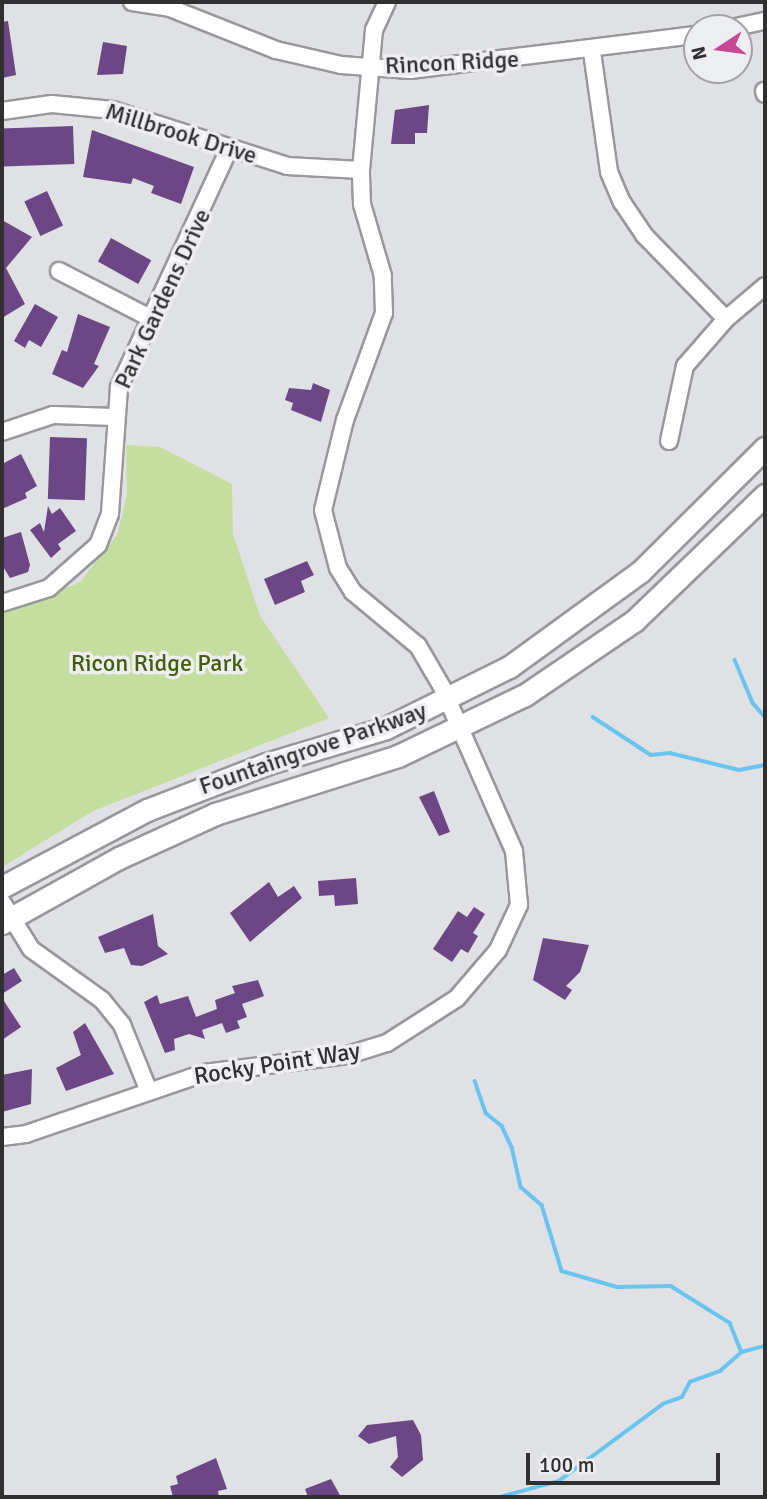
<!DOCTYPE html>
<html>
<head>
<meta charset="utf-8">
<style>
  body { margin:0 }
  #map { position:relative; width:767px; height:1499px; overflow:hidden; background:#e0e1e4; font-family:Signika,sans-serif }
  div>[style] { position:absolute }
  [style*='--x'] { left:calc(var(--x)*1px); top:calc(var(--y)*1px); width:calc(var(--w)*1px); rotate:calc(var(--a)*1deg) }
  .green>* { inset:0; background:#c3de9f }
  .stream>* { height:3.5px; margin:-1.75px; padding:0 1.75px; transform-origin:1.75px; border-radius:1.75px; background:#69c4ef }
  .building>* { inset:0; background:#6d4785; transform-origin:0 0 }
  .roads { filter:drop-shadow(2px 0 #98989c) drop-shadow(-2px 0 #98989c) drop-shadow(0 2px #98989c) drop-shadow(0 -2px #98989c) }
  .minor>* { height:16px; margin:-8px; padding:0 8px; transform-origin:8px; border-radius:8px; background:#fff }
  .secondary>* { height:21px; margin:-10.5px; padding:0 10.5px; transform-origin:10.5px; border-radius:10.5px; background:#fff }
  span { translate:-50% -50%; white-space:nowrap; text-align:center; line-height:1.15; -webkit-text-stroke:7px #edeef1; paint-order:stroke }
  .street-label { font-size:24px; color:#303031 }
  .park-label { font-size:24px; color:#435d09 }
  .frame { position:absolute; inset:0; border:4px solid #303031; pointer-events:none }
  .north { position:absolute; left:683px; top:14px; width:70px; height:70px; box-sizing:border-box; background:#edeef1; border:2px solid #a1a2a4; border-radius:50%; rotate:257deg; font-size:19px; font-weight:700; line-height:28px; text-align:center; color:#303031 }
  .north::after { content:''; display:block; margin:auto; width:24px; height:32px; background:#c74792; clip-path:polygon(50% 0,100% 100%,50% 72%,0 100%) }
  .scale { position:absolute; left:526px; top:1453px; width:194px; height:32px; box-sizing:border-box; border:4px solid #303031; border-top:0; padding-left:9px; font-size:21px; line-height:24px; white-space:nowrap; color:#303031; -webkit-text-stroke:5px #edeef1; paint-order:stroke }
</style>
</head>
<body>
<div id="map">
  <div class="green">
    <div style="clip-path:polygon(126px 445px,160px 447px,232px 484px,233px 534px,260px 616px,329px 718px,93px 811px,2px 867px,2px 611px,79px 583px,117px 535px,127px 495px)"></div>
  </div>
  <div class="stream">
    <div style="--x:735;--y:660;--w:47;--a:67.3"></div>
    <div style="--x:753;--y:703;--w:18;--a:49"></div>
    <div style="--x:593;--y:717;--w:69;--a:33.2"></div>
    <div style="--x:651;--y:755;--w:19;--a:-6"></div>
    <div style="--x:670;--y:753;--w:71;--a:13.8"></div>
    <div style="--x:739;--y:770;--w:26;--a:-11"></div>
    <div style="--x:475;--y:1081;--w:34;--a:71"></div>
    <div style="--x:486;--y:1113;--w:21;--a:39"></div>
    <div style="--x:502;--y:1126;--w:23;--a:65"></div>
    <div style="--x:512;--y:1147;--w:41;--a:77.3"></div>
    <div style="--x:521;--y:1187;--w:28;--a:41"></div>
    <div style="--x:542;--y:1205;--w:69;--a:73.1"></div>
    <div style="--x:562;--y:1271;--w:57;--a:16.2"></div>
    <div style="--x:617;--y:1287;--w:54;--a:-1.1"></div>
    <div style="--x:671;--y:1286;--w:70;--a:32.1"></div>
    <div style="--x:730;--y:1323;--w:31;--a:68"></div>
    <div style="--x:742;--y:1352;--w:24;--a:-15"></div>
    <div style="--x:500;--y:1497;--w:61;--a:-15.2"></div>
    <div style="--x:559;--y:1481;--w:129;--a:-36.5"></div>
    <div style="--x:663;--y:1404;--w:20;--a:-20"></div>
    <div style="--x:682;--y:1397;--w:17;--a:-62"></div>
    <div style="--x:690;--y:1382;--w:32;--a:-20"></div>
    <div style="--x:720;--y:1371;--w:29;--a:-41"></div>
  </div>
  <div class="building">
    <div style="clip-path:polygon(8px 21px,16px 75px,2px 78px,2px 22px)"></div>
    <div style="clip-path:polygon(103px 42px,127px 46px,123px 74px,97px 75px)"></div>
    <div style="clip-path:polygon(429px 105px,427px 133px,415px 133px,415px 144px,391px 144px,395px 110px)"></div>
    <div style="left:73px;top:126px;width:38px;height:71px;rotate:88deg"></div>
    <div style="clip-path:polygon(92px 130px,194px 167px,181px 204px,151px 193px,154px 186px,133px 178px,131px 184px,83px 177px)"></div>
    <div style="left:47px;top:191px;width:38px;height:25px;rotate:65deg"></div>
    <div style="clip-path:polygon(2px 220px,32px 237px,6px 268px,25px 304px,2px 318px)"></div>
    <div style="left:111px;top:238px;width:46px;height:27px;rotate:29deg"></div>
    <div style="clip-path:polygon(35px 304px,58px 317px,41px 347px,29px 340px,25px 348px,14px 341px)"></div>
    <div style="clip-path:polygon(78px 314px,110px 327px,94px 364px,99px 366px,83px 388px,52px 374px,62px 350px,67px 352px)"></div>
    <div style="clip-path:polygon(313px 383px,330px 390px,321px 422px,291px 410px,293px 403px,285px 400px,289px 388px,311px 390px)"></div>
    <div style="left:50px;top:437px;width:37px;height:62px;rotate:2deg"></div>
    <div style="clip-path:polygon(21px 454px,37px 486px,25px 493px,27px 498px,2px 509px,2px 464px)"></div>
    <div style="clip-path:polygon(48px 506px,52px 514px,60px 508px,76px 531px,58px 544px,61px 549px,51px 558px,30px 530px,40px 523px,44px 532px)"></div>
    <div style="clip-path:polygon(21px 532px,30px 565px,28px 572px,10px 578px,2px 565px,2px 538px)"></div>
    <div style="clip-path:polygon(307px 561px,314px 575px,301px 581px,305px 592px,275px 605px,264px 579px)"></div>
    <div style="clip-path:polygon(434px 791px,450px 832px,439px 836px,419px 797px)"></div>
    <div style="clip-path:polygon(356px 878px,358px 904px,335px 906px,334px 895px,319px 896px,318px 881px)"></div>
    <div style="clip-path:polygon(269px 882px,278px 897px,294px 886px,302px 898px,250px 942px,230px 913px)"></div>
    <div style="clip-path:polygon(474px 907px,485px 914px,473px 933px,478px 936px,468px 953px,461px 949px,452px 962px,433px 949px,458px 911px,467px 917px)"></div>
    <div style="clip-path:polygon(153px 914px,158px 946px,168px 954px,142px 966px,131px 965px,124px 948px,105px 953px,98px 937px)"></div>
    <div style="clip-path:polygon(543px 938px,589px 945px,580px 972px,566px 986px,572px 990px,565px 1000px,533px 980px)"></div>
    <div style="clip-path:polygon(14px 968px,22px 981px,2px 994px,2px 975px)"></div>
    <div style="clip-path:polygon(258px 980px,264px 996px,242px 1004px,247px 1017px,237px 1021px,240px 1028px,226px 1033px,222px 1023px,202px 1030px,205px 1039px,189px 1034px,174px 1039px,175px 1050px,165px 1053px,144px 1002px,157px 995px,160px 1004px,188px 996px,196px 1017px,217px 1009px,215px 1000px,235px 993px,232px 986px)"></div>
    <div style="clip-path:polygon(2px 998px,21px 1027px,2px 1040px)"></div>
    <div style="clip-path:polygon(85px 1023px,114px 1074px,66px 1091px,56px 1068px,81px 1055px,73px 1032px)"></div>
    <div style="clip-path:polygon(32px 1069px,31px 1104px,2px 1112px,2px 1075px)"></div>
    <div style="clip-path:polygon(413px 1420px,421px 1435px,423px 1460px,402px 1477px,390px 1467px,398px 1457px,396px 1436px,369px 1444px,358px 1436px,367px 1425px)"></div>
    <div style="clip-path:polygon(216px 1458px,227px 1489px,218px 1491px,219px 1497px,173px 1497px,170px 1486px,178px 1484px,176px 1476px)"></div>
    <div style="clip-path:polygon(331px 1479px,341px 1497px,308px 1497px,305px 1489px)"></div>
  </div>
  <div class="roads">
    <div class="minor">
      <div style="--x:132;--y:2;--w:38;--a:9"></div>
      <div style="--x:170;--y:8;--w:114;--a:21.6"></div>
      <div style="--x:276;--y:50;--w:67;--a:13"></div>
      <div style="--x:341;--y:65;--w:69;--a:4.1"></div>
      <div style="--x:410;--y:70;--w:289;--a:-7"></div>
      <div style="--x:731;--y:28;--w:35;--a:-12"></div>
      <div style="--x:592;--y:52;--w:121;--a:81.9"></div>
      <div style="--x:609;--y:172;--w:33;--a:67"></div>
      <div style="--x:622;--y:202;--w:40;--a:56"></div>
      <div style="--x:644;--y:235;--w:117;--a:45.7"></div>
      <div style="--x:764;--y:91;--w:3;--a:72"></div>
      <div style="--x:2;--y:111;--w:50;--a:-8"></div>
      <div style="--x:52;--y:104;--w:61;--a:5.6"></div>
      <div style="--x:113;--y:110;--w:183;--a:17.8"></div>
      <div style="--x:287;--y:166;--w:74;--a:3.1"></div>
      <div style="--x:59;--y:271;--w:102;--a:27.3"></div>
      <div style="--x:2;--y:432;--w:54;--a:-18.4"></div>
      <div style="--x:53;--y:415;--w:62;--a:1.8"></div>
      <div style="--x:669;--y:441;--w:77;--a:-78"></div>
      <div style="--x:685;--y:366;--w:62;--a:-48.9"></div>
      <div style="--x:726;--y:319;--w:51;--a:-40.2"></div>
      <div style="--x:2;--y:603;--w:49;--a:-17.7"></div>
      <div style="--x:49;--y:588;--w:65;--a:-41.3"></div>
      <div style="--x:98;--y:545;--w:34;--a:-69"></div>
      <div style="--x:110;--y:513;--w:126;--a:-85.9"></div>
      <div style="--x:119;--y:387;--w:262;--a:-65.2"></div>
      <div style="--x:2;--y:902;--w:55;--a:58.3"></div>
      <div style="--x:31;--y:949;--w:87;--a:35.7"></div>
      <div style="--x:102;--y:1000;--w:32;--a:51"></div>
      <div style="--x:122;--y:1025;--w:69;--a:67.9"></div>
      <div style="--x:2;--y:1137;--w:24;--a:-7"></div>
      <div style="--x:26;--y:1134;--w:188;--a:-18.9"></div>
      <div style="--x:204;--y:1073;--w:145;--a:-7.1"></div>
      <div style="--x:348;--y:1055;--w:41;--a:-17.1"></div>
      <div style="--x:387;--y:1043;--w:83;--a:-32.7"></div>
      <div style="--x:457;--y:998;--w:63;--a:-49.5"></div>
      <div style="--x:498;--y:950;--w:50;--a:-65"></div>
      <div style="--x:519;--y:905;--w:54;--a:-95.3"></div>
      <div style="--x:514;--y:851;--w:179;--a:-113.7"></div>
      <div style="--x:442;--y:687;--w:48;--a:-120.3"></div>
      <div style="--x:418;--y:646;--w:85;--a:-140.3"></div>
      <div style="--x:353;--y:592;--w:28;--a:-122"></div>
      <div style="--x:338;--y:568;--w:60;--a:-104.5"></div>
      <div style="--x:323;--y:510;--w:93;--a:-76.3"></div>
      <div style="--x:345;--y:420;--w:114;--a:-70"></div>
      <div style="--x:384;--y:313;--w:37;--a:-92"></div>
      <div style="--x:383;--y:276;--w:75;--a:-106.3"></div>
      <div style="--x:362;--y:204;--w:34;--a:-92"></div>
      <div style="--x:361;--y:170;--w:141;--a:-84.7"></div>
      <div style="--x:374;--y:30;--w:31;--a:-65"></div>
    </div>
    <div class="secondary">
      <div style="--x:2;--y:887;--w:164;--a:-28"></div>
      <div style="--x:147;--y:810;--w:128;--a:-21.1"></div>
      <div style="--x:266;--y:764;--w:125;--a:-16.7"></div>
      <div style="--x:386;--y:728;--w:137;--a:-26.4"></div>
      <div style="--x:509;--y:667;--w:163;--a:-36"></div>
      <div style="--x:641;--y:571;--w:175;--a:-44.8"></div>
      <div style="--x:2;--y:923;--w:134;--a:-29.1"></div>
      <div style="--x:119;--y:858;--w:106;--a:-24.6"></div>
      <div style="--x:215;--y:814;--w:192;--a:-17.6"></div>
      <div style="--x:398;--y:756;--w:141;--a:-25.7"></div>
      <div style="--x:525;--y:695;--w:132;--a:-34.2"></div>
      <div style="--x:634;--y:621;--w:182;--a:-43.9"></div>
    </div>
  </div>
  <div class="street-label">
    <span style="left:452px;top:63px;rotate:-3deg">Rincon Ridge</span>
    <span style="left:181px;top:134px;rotate:17deg">Millbrook Drive</span>
    <span style="left:163px;top:299px;rotate:-65deg">Park Gardens Drive</span>
    <span style="left:313px;top:749px;rotate:-19deg">Fountaingrove Parkway</span>
    <span style="left:277px;top:1064px;rotate:-9deg">Rocky Point Way</span>
  </div>
  <div class="park-label">
    <span style="left:157px;top:664px">Ricon Ridge Park</span>
  </div>
  <div class="frame"></div>
  <div class="north">N</div>
  <div class="scale">100 m</div>
</div>
</body>
</html>
